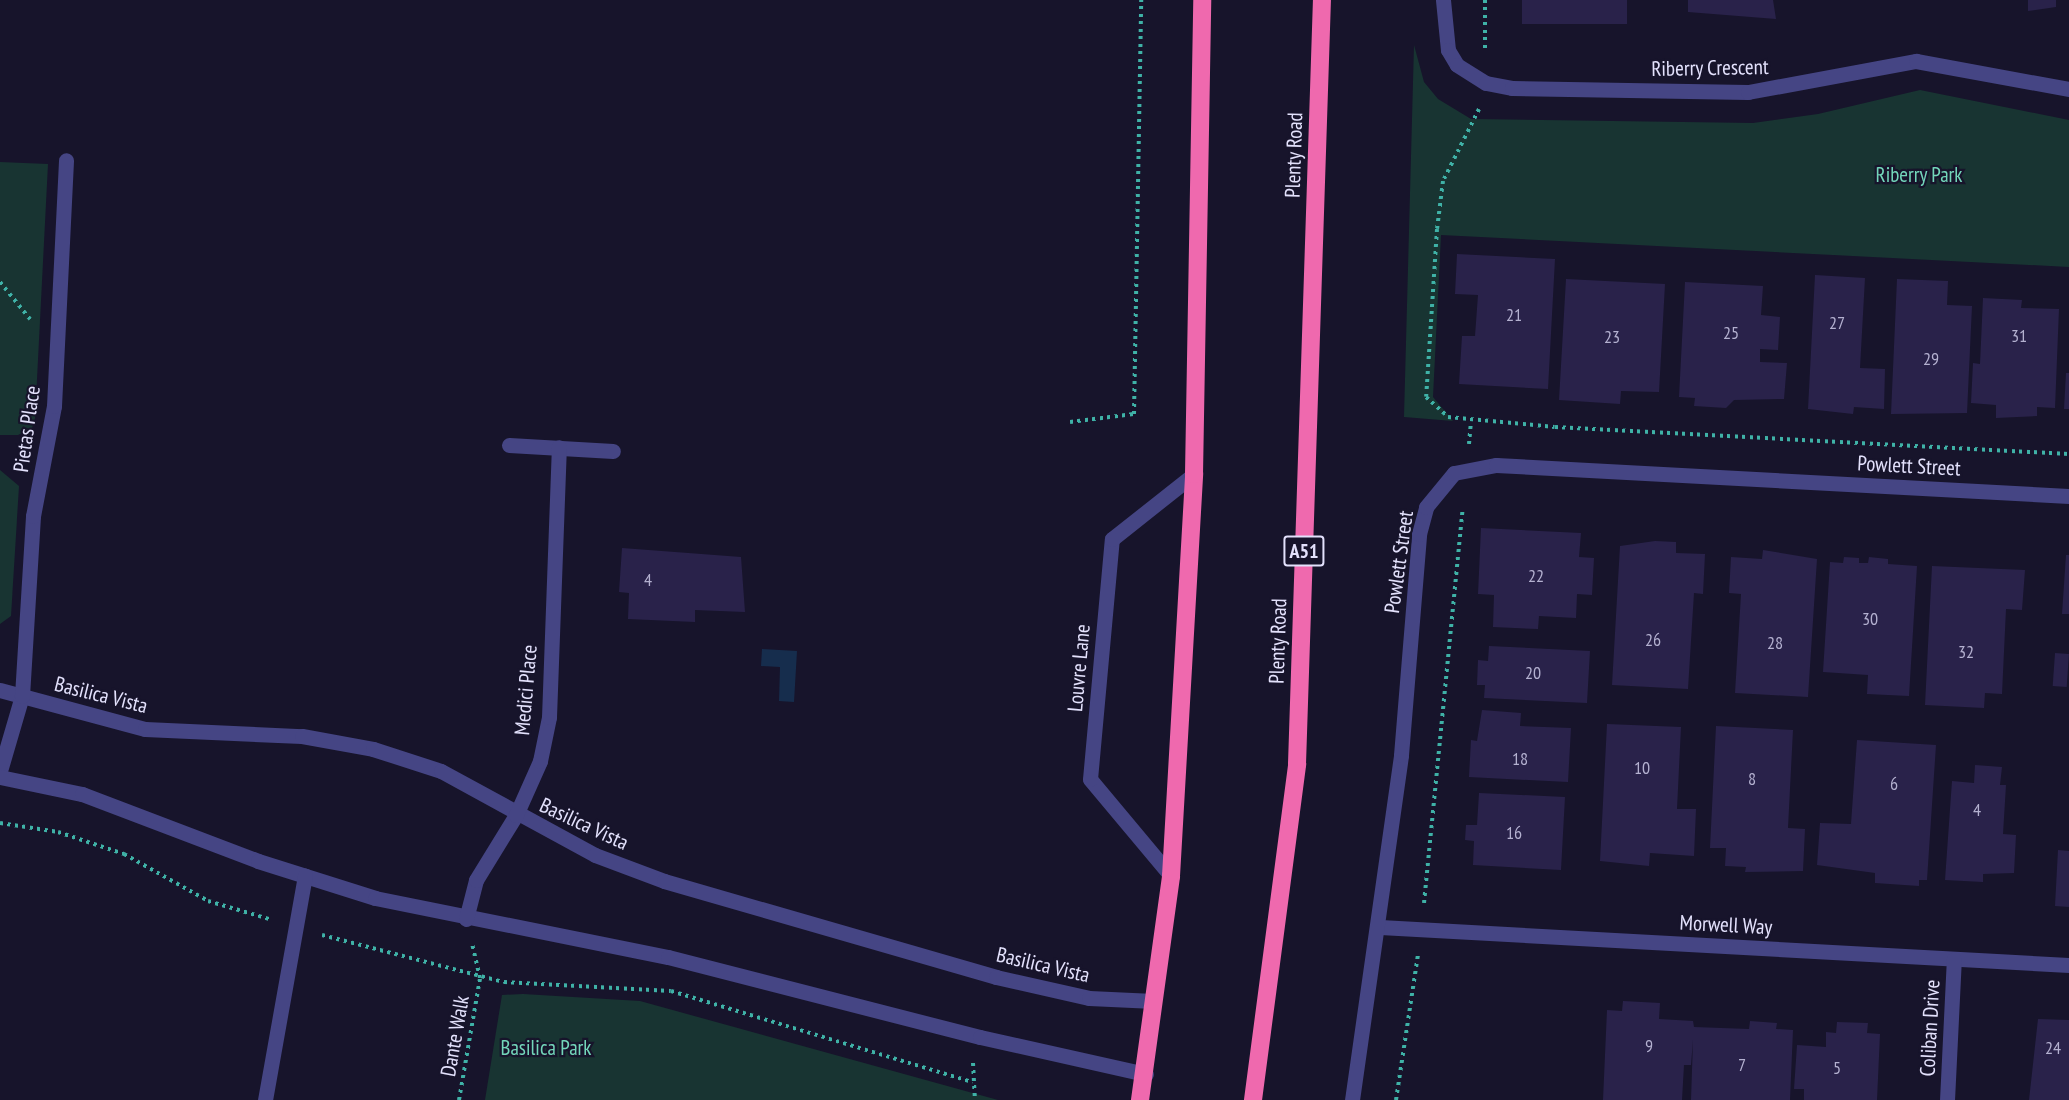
<!DOCTYPE html>
<html>
<head>
<meta charset="utf-8">
<style>
  body { margin:0 }
  #map { position:relative; width:2069px; height:1100px; overflow:hidden; background:#17142b; font-family:"PT Sans Narrow",sans-serif }
  div>[style] { position:absolute }
  [style*='--x'] { left:calc(var(--x)*1px); top:calc(var(--y)*1px); width:calc(var(--w)*1px); rotate:calc(var(--a)*1deg) }
  .green>* { inset:0; background:#183432 }
  .water>* { inset:0; background:#162d4d }
  .building>* { inset:0; background:#29224a; transform-origin:0 0 }
  .path>* { height:4px; margin-top:-2px; transform-origin:0; background:repeating-linear-gradient(90deg,#3fb2a7 0 3px,transparent 0 7.5px) }
  .minor>* { height:15px; margin:-7.5px; padding:0 7.5px; transform-origin:7.5px; border-radius:7.5px; background:#454584 }
  .highway>* { height:18px; margin:-9px; padding:0 9px; transform-origin:9px; border-radius:9px; background:#ef69ae }
  span { translate:-50% -50%; white-space:nowrap; text-align:center; line-height:1.15; -webkit-text-stroke:4.5px #17142b; paint-order:stroke }
  .number-label { font-size:18px; color:#b4b1d0 }
  .number-label span { -webkit-text-stroke-width:0 }
  .shield-label span { padding:2px 4px; background:#17142b; border:2px solid; border-radius:4px; -webkit-text-stroke-width:0 }
  .shield-label { font-size:20px; color:#e3e1fc; font-weight:700 }
  .street-label { font-size:21px; color:#e3e1fc }
  .park-label { font-size:21px; color:#73d6ba }
</style>
</head>
<body>
<div id="map">
  <div class="green">
    <div style="clip-path:polygon(1414px 45px,1424px 82px,1438px 99px,1471px 119px,1753px 123px,1818px 114px,1920px 90px,2069px 120px,2069px 267px,1441px 235px,1433px 397px,1453px 421px,1404px 417px)"></div>
    <div style="clip-path:polygon(0 162px,48px 164px,35px 418px,32px 428px,18px 435px,0 435px)"></div>
    <div style="clip-path:polygon(0 470px,19px 486px,11px 616px,0 624px)"></div>
    <div style="clip-path:polygon(523px 994px,640px 1001px,998px 1100px,485px 1100px,502px 995px)"></div>
  </div>
  <div class="water">
    <div style="clip-path:polygon(762px 649px,797px 651px,794px 702px,779px 701px,780px 667px,761px 666px)"></div>
  </div>
  <div class="building">
    <div style="left:1522px;top:0;width:105px;height:24px"></div>
    <div style="clip-path:polygon(1688px 0,1773px 0,1776px 19px,1688px 12px)"></div>
    <div style="clip-path:polygon(2028px 0,2056px 0,2056px 7px,2028px 11px)"></div>
    <div style="clip-path:polygon(1457px 254px,1555px 259px,1548px 389px,1459px 384px,1462px 336px,1475px 336px,1478px 295px,1455px 294px)"></div>
    <div style="clip-path:polygon(1815px 275px,1865px 278px,1860px 368px,1885px 369px,1884px 409px,1854px 407px,1853px 414px,1808px 409px)"></div>
    <div style="clip-path:polygon(1566px 279px,1665px 284px,1659px 392px,1621px 391px,1620px 404px,1559px 400px)"></div>
    <div style="clip-path:polygon(1897px 279px,1948px 281px,1947px 305px,1972px 306px,1967px 413px,1891px 414px)"></div>
    <div style="clip-path:polygon(1685px 282px,1763px 286px,1761px 315px,1780px 317px,1778px 350px,1760px 349px,1760px 362px,1787px 363px,1784px 399px,1734px 400px,1726px 408px,1694px 406px,1695px 398px,1679px 397px)"></div>
    <div style="clip-path:polygon(1983px 298px,2022px 300px,2021px 308px,2059px 309px,2055px 408px,2037px 407px,2037px 416px,1996px 418px,1996px 405px,1971px 403px,1973px 363px,1980px 364px)"></div>
    <div style="clip-path:polygon(2066px 373px,2069px 373px,2069px 409px,2064px 409px)"></div>
    <div style="clip-path:polygon(1481px 528px,1581px 533px,1579px 557px,1594px 558px,1592px 595px,1577px 594px,1576px 618px,1539px 616px,1538px 629px,1493px 627px,1494px 595px,1478px 594px)"></div>
    <div style="clip-path:polygon(1655px 541px,1676px 542px,1676px 553px,1705px 554px,1703px 594px,1694px 593px,1688px 689px,1612px 685px,1620px 546px)"></div>
    <div style="clip-path:polygon(622px 548px,741px 557px,745px 612px,695px 610px,695px 622px,628px 619px,629px 593px,619px 592px)"></div>
    <div style="clip-path:polygon(1763px 550px,1817px 559px,1808px 697px,1735px 693px,1741px 594px,1729px 593px,1731px 557px,1762px 559px)"></div>
    <div style="clip-path:polygon(2066px 555px,2069px 555px,2069px 614px,2062px 614px)"></div>
    <div style="clip-path:polygon(1844px 557px,1859px 558px,1859px 563px,1868px 563px,1869px 557px,1888px 559px,1888px 564px,1917px 566px,1909px 696px,1867px 694px,1868px 675px,1823px 672px,1830px 562px,1843px 563px)"></div>
    <div style="clip-path:polygon(1932px 566px,2025px 570px,2022px 610px,2006px 609px,2002px 694px,1985px 693px,1984px 708px,1925px 705px)"></div>
    <div style="clip-path:polygon(1489px 646px,1590px 651px,1587px 703px,1484px 698px,1485px 685px,1477px 685px,1478px 660px,1488px 661px)"></div>
    <div style="left:2055px;top:653px;width:14px;height:33px;rotate:4deg"></div>
    <div style="clip-path:polygon(1482px 710px,1521px 713px,1520px 726px,1571px 728px,1568px 782px,1469px 777px,1471px 740px,1477px 741px)"></div>
    <div style="clip-path:polygon(1607px 724px,1681px 727px,1677px 809px,1696px 809px,1694px 856px,1650px 853px,1649px 866px,1600px 861px)"></div>
    <div style="clip-path:polygon(1716px 726px,1793px 730px,1788px 828px,1805px 829px,1803px 871px,1745px 872px,1746px 867px,1725px 866px,1726px 848px,1710px 848px)"></div>
    <div style="clip-path:polygon(1857px 740px,1936px 745px,1927px 880px,1919px 880px,1919px 886px,1875px 883px,1875px 873px,1817px 865px,1820px 823px,1851px 824px)"></div>
    <div style="clip-path:polygon(1975px 765px,2002px 767px,2000px 785px,2006px 785px,2003px 834px,2016px 835px,2014px 873px,1983px 874px,1983px 882px,1945px 880px,1952px 781px,1974px 783px)"></div>
    <div style="clip-path:polygon(1479px 793px,1565px 797px,1561px 870px,1473px 865px,1474px 841px,1465px 840px,1466px 825px,1477px 825px)"></div>
    <div style="clip-path:polygon(2058px 850px,2069px 851px,2069px 907px,2055px 906px)"></div>
    <div style="clip-path:polygon(1623px 1001px,1660px 1003px,1659px 1019px,1693px 1021px,1694px 1027px,1749px 1029px,1750px 1021px,1777px 1023px,1776px 1029px,1793px 1030px,1790px 1100px,1691px 1100px,1693px 1040px,1691px 1065px,1684px 1065px,1682px 1100px,1603px 1100px,1607px 1010px,1622px 1011px)"></div>
    <div style="clip-path:polygon(2038px 1019px,2069px 1020px,2069px 1100px,2029px 1100px)"></div>
    <div style="clip-path:polygon(1837px 1022px,1868px 1023px,1867px 1033px,1880px 1034px,1877px 1100px,1804px 1100px,1804px 1089px,1794px 1089px,1797px 1045px,1826px 1047px,1826px 1032px,1836px 1033px)"></div>
  </div>
  <div class="path">
    <div style="--x:1485;--y:0;--w:49;--a:90"></div>
    <div style="--x:1479;--y:109;--w:80;--a:116.6"></div>
    <div style="--x:1443;--y:181;--w:48;--a:97.1"></div>
    <div style="--x:1437;--y:229;--w:168;--a:93.7"></div>
    <div style="--x:1426;--y:397;--w:30;--a:42"></div>
    <div style="--x:1448;--y:417;--w:107;--a:5.3"></div>
    <div style="--x:1555;--y:427;--w:515;--a:3.01"></div>
    <div style="--x:0;--y:282;--w:48;--a:51"></div>
    <div style="--x:1070;--y:422;--w:64;--a:-7.1"></div>
    <div style="--x:1134;--y:414;--w:414;--a:-89"></div>
    <div style="--x:1469;--y:444;--w:22;--a:-85"></div>
    <div style="--x:0;--y:823;--w:59;--a:8.8"></div>
    <div style="--x:58;--y:832;--w:70;--a:18.4"></div>
    <div style="--x:124;--y:854;--w:96;--a:29.2"></div>
    <div style="--x:208;--y:901;--w:64;--a:16.4"></div>
    <div style="--x:1424;--y:903;--w:397;--a:-84.4"></div>
    <div style="--x:322;--y:935;--w:188;--a:14.5"></div>
    <div style="--x:504;--y:982;--w:167;--a:3.1"></div>
    <div style="--x:671;--y:991;--w:315;--a:16.8"></div>
    <div style="--x:973;--y:1063;--w:37;--a:87"></div>
    <div style="--x:459;--y:1100;--w:124;--a:-80.2"></div>
    <div style="--x:480;--y:978;--w:35;--a:-103"></div>
    <div style="--x:1396;--y:1100;--w:147;--a:-81.4"></div>
  </div>
  <div class="minor">
    <div style="--x:1443;--y:0;--w:50;--a:84.3"></div>
    <div style="--x:1448;--y:50;--w:17;--a:59"></div>
    <div style="--x:1457;--y:65;--w:34;--a:32"></div>
    <div style="--x:1486;--y:83;--w:26;--a:11"></div>
    <div style="--x:1512;--y:88;--w:236;--a:1"></div>
    <div style="--x:1748;--y:92;--w:171;--a:-10.5"></div>
    <div style="--x:1916;--y:61;--w:156;--a:10.4"></div>
    <div style="--x:509;--y:445;--w:104;--a:3.3"></div>
    <div style="--x:0;--y:690;--w:150;--a:15.1"></div>
    <div style="--x:145;--y:729;--w:157;--a:2.6"></div>
    <div style="--x:302;--y:736;--w:72;--a:10.4"></div>
    <div style="--x:373;--y:749;--w:71;--a:17.9"></div>
    <div style="--x:441;--y:771;--w:175;--a:28.6"></div>
    <div style="--x:595;--y:855;--w:74;--a:20.6"></div>
    <div style="--x:664;--y:881;--w:346;--a:16.1"></div>
    <div style="--x:996;--y:977;--w:95;--a:12.7"></div>
    <div style="--x:1089;--y:998;--w:65;--a:2.6"></div>
    <div style="--x:0;--y:771;--w:78;--a:-73.7"></div>
    <div style="--x:22;--y:696;--w:180;--a:-86.5"></div>
    <div style="--x:33;--y:516;--w:112;--a:-79.2"></div>
    <div style="--x:54;--y:406;--w:246;--a:-87.2"></div>
    <div style="--x:0;--y:777;--w:84;--a:11.7"></div>
    <div style="--x:82;--y:794;--w:188;--a:20.8"></div>
    <div style="--x:258;--y:861;--w:123;--a:17.5"></div>
    <div style="--x:375;--y:898;--w:299;--a:11.4"></div>
    <div style="--x:668;--y:957;--w:322;--a:14.4"></div>
    <div style="--x:980;--y:1037;--w:170;--a:12.6"></div>
    <div style="--x:1171;--y:876;--w:126;--a:-129.9"></div>
    <div style="--x:1090;--y:779;--w:241;--a:-84.8"></div>
    <div style="--x:1112;--y:539;--w:105;--a:-38.4"></div>
    <div style="--x:466;--y:919;--w:40;--a:-75.6"></div>
    <div style="--x:476;--y:880;--w:76;--a:-58.4"></div>
    <div style="--x:516;--y:815;--w:59;--a:-66"></div>
    <div style="--x:540;--y:761;--w:45;--a:-78.4"></div>
    <div style="--x:549;--y:717;--w:270;--a:-87.9"></div>
    <div style="--x:1380;--y:927;--w:690;--a:3.16"></div>
    <div style="--x:265;--y:1100;--w:228;--a:-79.9"></div>
    <div style="--x:1352;--y:1100;--w:348;--a:-81.9"></div>
    <div style="--x:1401;--y:755;--w:222;--a:-85.3"></div>
    <div style="--x:1419;--y:534;--w:28;--a:-75"></div>
    <div style="--x:1426;--y:507;--w:44;--a:-50.5"></div>
    <div style="--x:1454;--y:473;--w:43;--a:-10.8"></div>
    <div style="--x:1496;--y:465;--w:574;--a:3.1"></div>
    <div style="--x:1947;--y:1100;--w:141;--a:-87.2"></div>
  </div>
  <div class="highway">
    <div style="--x:1140;--y:1100;--w:226;--a:-82.1"></div>
    <div style="--x:1171;--y:876;--w:403;--a:-86.7"></div>
    <div style="--x:1194;--y:474;--w:474;--a:-89"></div>
    <div style="--x:1253;--y:1100;--w:339;--a:-82.5"></div>
    <div style="--x:1297;--y:764;--w:764;--a:-88.13"></div>
  </div>
  <div class="number-label">
    <span style="left:1514px;top:315px">21</span>
    <span style="left:1837px;top:323px">27</span>
    <span style="left:1731px;top:333px">25</span>
    <span style="left:2019px;top:336px">31</span>
    <span style="left:1612px;top:337px">23</span>
    <span style="left:1931px;top:359px">29</span>
    <span style="left:1536px;top:576px">22</span>
    <span style="left:648px;top:580px">4</span>
    <span style="left:1870px;top:619px">30</span>
    <span style="left:1653px;top:640px">26</span>
    <span style="left:1775px;top:643px">28</span>
    <span style="left:1966px;top:652px">32</span>
    <span style="left:1533px;top:673px">20</span>
    <span style="left:1520px;top:759px">18</span>
    <span style="left:1642px;top:768px">10</span>
    <span style="left:1752px;top:779px">8</span>
    <span style="left:1894px;top:784px">6</span>
    <span style="left:1977px;top:810px">4</span>
    <span style="left:1514px;top:833px">16</span>
    <span style="left:1649px;top:1046px">9</span>
    <span style="left:2053px;top:1048px">24</span>
    <span style="left:1742px;top:1065px">7</span>
    <span style="left:1837px;top:1068px">5</span>
  </div>
  <div class="shield-label">
    <span style="left:1304px;top:551px">A51</span>
  </div>
  <div class="street-label">
    <span style="left:1710px;top:68px;rotate:-1deg">Riberry Crescent</span>
    <span style="left:1294px;top:155px;rotate:-88deg">Plenty Road</span>
    <span style="left:27px;top:429px;rotate:-82deg">Pietas Place</span>
    <span style="left:1909px;top:466px;rotate:3deg">Powlett Street</span>
    <span style="left:1399px;top:562px;rotate:-82deg">Powlett Street</span>
    <span style="left:1278px;top:641px;rotate:-88deg">Plenty Road</span>
    <span style="left:1079px;top:668px;rotate:-85deg">Louvre Lane</span>
    <span style="left:526px;top:690px;rotate:-85deg">Medici Place</span>
    <span style="left:101px;top:695px;rotate:14deg">Basilica Vista</span>
    <span style="left:584px;top:824px;rotate:25deg">Basilica Vista</span>
    <span style="left:1726px;top:925px;rotate:3deg">Morwell Way</span>
    <span style="left:1043px;top:965px;rotate:13deg">Basilica Vista</span>
    <span style="left:1930px;top:1028px;rotate:-87deg">Coliban Drive</span>
    <span style="left:455px;top:1036px;rotate:-80deg">Dante Walk</span>
  </div>
  <div class="park-label">
    <span style="left:1919px;top:175px">Riberry Park</span>
    <span style="left:546px;top:1048px">Basilica Park</span>
  </div>
</div>
</body>
</html>
